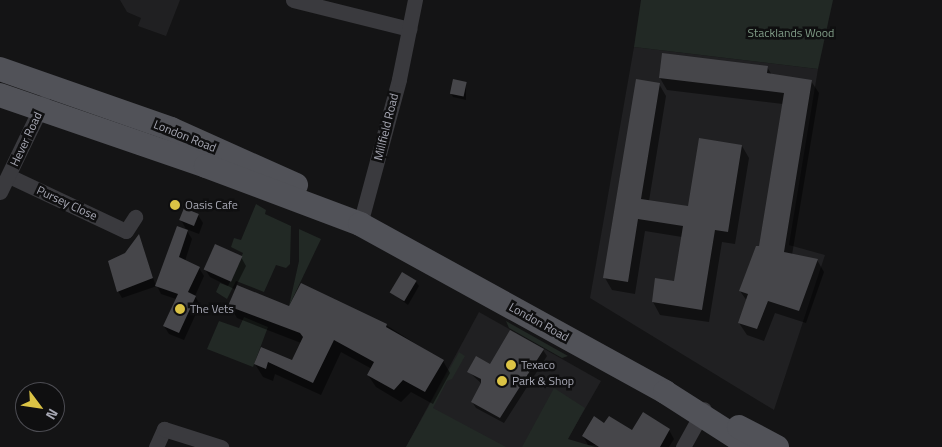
<!DOCTYPE html>
<html>
<head>
<meta charset="utf-8">
<style>
  body { margin:0 }
  #map { position:relative; width:942px; height:447px; overflow:hidden; background:#141415; font-family:"Titillium Web",sans-serif }
  div>[style] { position:absolute }
  [style*='--x'] { left:calc(var(--x)*1px); top:calc(var(--y)*1px); width:calc(var(--w)*1px); rotate:calc(var(--a)*1deg) }
  .built>* { inset:0; background:#202022 }
  .green>* { inset:0; background:#222925 }
  .shadow>* { inset:0; background:#0007 }
  .building>* { inset:0; background:#46464a; transform-origin:0 0 }
  .street>* { height:15px; margin:-7.5px; padding:0 7.5px; transform-origin:7.5px; border-radius:7.5px; background:#3a3a3e }
  .primary>* { height:24px; margin:-12px; padding:0 12px; transform-origin:12px; border-radius:12px; background:#515258 }
  .dots>* { width:14px; height:14px; translate:-50% -50%; box-sizing:border-box; border:2px solid #0f0f10; border-radius:50% }
  span { translate:-50% -50%; white-space:nowrap; text-align:center; line-height:1.15; -webkit-text-stroke:5px #0f0f10; paint-order:stroke }
  .park-label { font-size:12px; color:#809c87 }
  .street-label { font-size:12px; color:#a7a8b4 }
  .poi-label { font-size:12px; color:#a7a8b4 }
  .left { translate:0 -50%; text-align:left }
  .north { position:absolute; left:15px; top:382px; width:50px; height:50px; box-sizing:border-box; background:#0f0f10; border:1px solid #4c4c52; border-radius:50%; rotate:121deg; font-size:14px; font-weight:700; line-height:20px; text-align:center; color:#a7a8b4 }
  .north::after { content:''; display:block; margin:auto; width:18px; height:22px; background:#dbc345; clip-path:polygon(50% 0,100% 100%,50% 72%,0 100%) }
</style>
</head>
<body>
<div id="map">
  <div class="built">
    <div style="clip-path:polygon(120px 0,180px 0,166px 36px,138px 26px,141px 18px,127px 12px)"></div>
    <div style="clip-path:polygon(634px 47px,818px 69px,789px 245px,825px 255px,774px 410px,590px 298px)"></div>
    <div style="clip-path:polygon(479px 312px,601px 381px,563px 447px,406px 447px)"></div>
  </div>
  <div class="green">
    <div style="clip-path:polygon(641px 0,833px 0,818px 69px,634px 47px)"></div>
    <div style="clip-path:polygon(256px 204px,266px 210px,265px 214px,291px 226px,290px 264px,286px 268px,276px 265px,264px 292px,236px 281px,227px 299px,216px 292px,220px 283px,228px 286px,243px 253px,231px 247px,234px 238px,241px 240px)"></div>
    <div style="clip-path:polygon(299px 229px,321px 239px,289px 306px,299px 261px)"></div>
    <div style="clip-path:polygon(244px 317px,268px 327px,253px 367px,207px 349px,219px 321px,239px 328px)"></div>
    <div style="clip-path:polygon(506px 321px,568px 356px,562px 358px,509px 328px)"></div>
    <div style="clip-path:polygon(459px 352px,465px 356px,452px 379px,447px 381px,433px 408px,506px 447px,406px 447px)"></div>
    <div style="clip-path:polygon(554px 388px,585px 408px,568px 439px,595px 447px,522px 447px)"></div>
  </div>
  <div class="shadow">
    <div style="clip-path:polygon(767px 67px,772px 75px,811px 81px,819px 93px,792px 255px,817px 260px,824px 272px,806px 323px,775px 313px,764px 341px,747px 335px,739px 323px,747px 301px,740px 291px,760px 248px,783px 104px,667px 90px,660px 78px)"></div>
    <div style="clip-path:polygon(466px 83px,466px 100px,453px 97px,451px 93px)"></div>
    <div style="clip-path:polygon(659px 84px,666px 96px,649px 201px,689px 208px,742px 146px,749px 158px,735px 244px,722px 242px,709px 322px,660px 315px,653px 302px,675px 283px,682px 237px,645px 231px,635px 294px,612px 290px,605px 278px)"></div>
    <div style="clip-path:polygon(198px 215px,203px 223px,199px 234px,186px 229px,181px 220px)"></div>
    <div style="clip-path:polygon(187px 231px,192px 239px,185px 261px,199px 268px,204px 276px,195px 296px,200px 305px,184px 340px,169px 334px,164px 326px,176px 299px,161px 294px,157px 286px,122px 298px,118px 291px,126px 254px,138px 237px,156px 286px)"></div>
    <div style="clip-path:polygon(241px 257px,246px 266px,236px 286px,290px 308px,386px 325px,443px 361px,450px 373px,433px 404px,411px 392px,401px 402px,376px 387px,368px 375px,372px 369px,341px 352px,321px 395px,275px 374px,273px 381px,263px 377px,255px 364px,261px 349px,292px 361px,301px 343px,237px 318px,230px 306px,236px 290px,210px 277px,205px 269px)"></div>
    <div style="clip-path:polygon(416px 282px,419px 286px,408px 305px,392px 293px)"></div>
    <div style="clip-path:polygon(510px 332px,543px 350px,547px 356px,504px 423px,476px 408px,472px 402px,482px 384px,469px 372px,491px 366px)"></div>
    <div style="clip-path:polygon(605px 425px,632px 432px,669px 430px,674px 439px,669px 447px,588px 445px,583px 436px)"></div>
  </div>
  <div class="building">
    <div style="clip-path:polygon(662px 53px,768px 66px,767px 73px,812px 80px,784px 252px,818px 259px,799px 311px,768px 301px,757px 329px,738px 323px,748px 294px,739px 291px,756px 246px,759px 246px,784px 93px,659px 78px)"></div>
    <div style="left:453px;top:79px;width:14px;height:15px;rotate:12deg"></div>
    <div style="clip-path:polygon(636px 79px,660px 83px,641px 199px,688px 206px,699px 138px,742px 145px,728px 232px,715px 230px,702px 310px,652px 302px,655px 278px,674px 281px,683px 226px,638px 219px,628px 282px,603px 278px)"></div>
    <div style="left:184px;top:208px;width:16px;height:13px;rotate:22deg"></div>
    <div style="clip-path:polygon(177px 226px,188px 230px,179px 257px,200px 267px,188px 292px,196px 296px,179px 333px,163px 326px,178px 294px,155px 286px)"></div>
    <div style="clip-path:polygon(139px 234px,153px 278px,117px 292px,108px 261px,125px 253px)"></div>
    <div style="left:215px;top:244px;width:30px;height:28px;rotate:24deg"></div>
    <div style="left:402px;top:272px;width:17px;height:24px;rotate:31deg"></div>
    <div style="clip-path:polygon(301px 283px,387px 324px,386px 327px,444px 360px,425px 392px,403px 380px,394px 390px,367px 375px,374px 362px,334px 340px,313px 383px,268px 362px,266px 369px,254px 364px,261px 347px,292px 360px,303px 337px,300px 333px,228px 306px,237px 285px,289px 306px)"></div>
    <div style="clip-path:polygon(510px 330px,544px 349px,500px 418px,471px 402px,481px 383px,481px 379px,467px 372px,476px 356px,490px 364px)"></div>
    <div style="clip-path:polygon(643px 412px,670px 429px,660px 447px,599px 447px,582px 436px,594px 416px,604px 423px,609px 416px,632px 430px)"></div>
  </div>
  <div class="street">
    <div style="--x:293;--y:0;--w:120;--a:14"></div>
    <div style="--x:9;--y:176;--w:129;--a:25.2"></div>
    <div style="--x:126;--y:231;--w:17;--a:-57"></div>
    <div style="--x:0;--y:192;--w:99;--a:-64.2"></div>
    <div style="--x:360;--y:224;--w:150;--a:-74.9"></div>
    <div style="--x:399;--y:79;--w:81;--a:-78.6"></div>
    <div style="--x:156;--y:447;--w:20;--a:-66"></div>
    <div style="--x:164;--y:429;--w:60;--a:17.5"></div>
    <div style="--x:683;--y:447;--w:43;--a:-61.1"></div>
  </div>
  <div class="primary">
    <div style="--x:0;--y:69;--w:181;--a:19.3"></div>
    <div style="--x:171;--y:129;--w:137;--a:24.1"></div>
    <div style="--x:0;--y:95;--w:218;--a:19"></div>
    <div style="--x:206;--y:166;--w:165;--a:20.6"></div>
    <div style="--x:360;--y:224;--w:348;--a:28.8"></div>
    <div style="--x:665;--y:392;--w:102;--a:32.6"></div>
    <div style="--x:739;--y:427;--w:43;--a:27.8"></div>
  </div>
  <div class="dots">
    <div style="left:175px;top:205px;background:#dbc345"></div>
    <div style="left:180px;top:309px;background:#dbc345"></div>
    <div style="left:511px;top:365px;background:#dbc345"></div>
    <div style="left:502px;top:381px;background:#dbc345"></div>
  </div>
  <div class="park-label">
    <span style="left:791px;top:33px">Stacklands Wood</span>
  </div>
  <div class="street-label">
    <span style="left:386px;top:127px;rotate:-76deg">Millfield Road</span>
    <span style="left:185px;top:136px;rotate:22deg">London Road</span>
    <span style="left:26px;top:139px;rotate:-65deg">Hever Road</span>
    <span style="left:67px;top:203px;rotate:25deg">Pursey Close</span>
    <span style="left:539px;top:322px;rotate:29deg">London Road</span>
  </div>
  <div class="poi-label">
    <span class="left" style="left:185px;top:205px">Oasis Cafe</span>
    <span class="left" style="left:190px;top:309px">The Vets</span>
    <span class="left" style="left:521px;top:365px">Texaco</span>
    <span class="left" style="left:512px;top:381px">Park &amp; Shop</span>
  </div>
  <div class="north">N</div>
</div>
</body>
</html>
